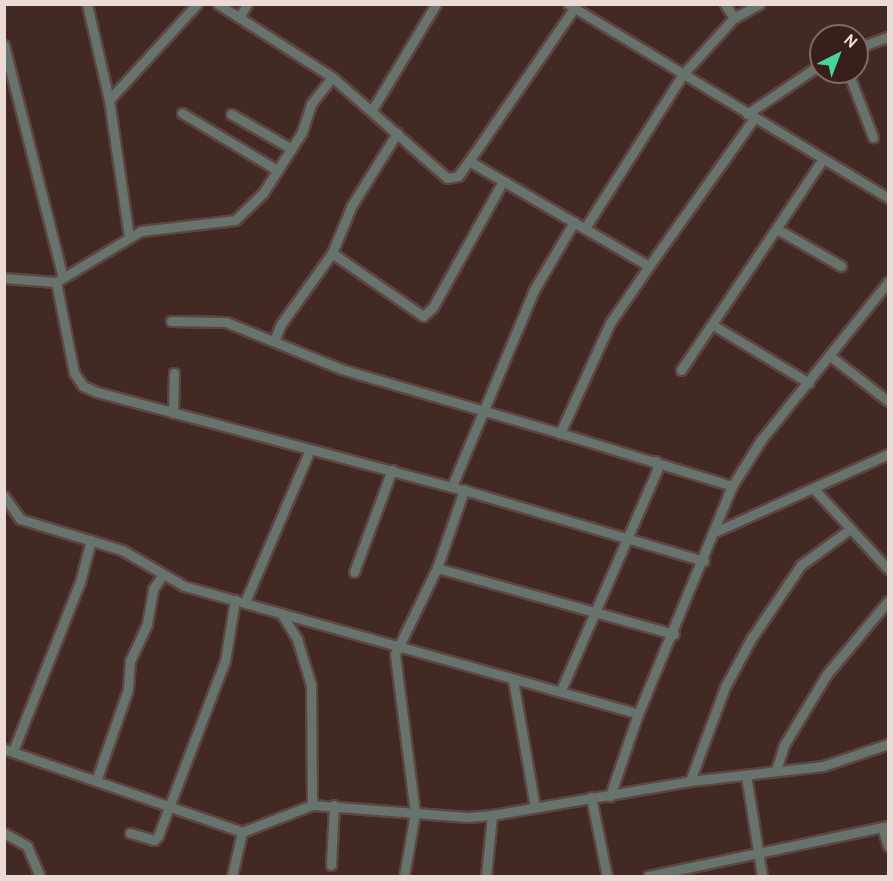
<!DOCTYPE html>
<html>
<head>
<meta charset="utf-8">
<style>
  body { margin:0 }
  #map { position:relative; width:893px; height:881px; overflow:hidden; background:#432924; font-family:Overpass,sans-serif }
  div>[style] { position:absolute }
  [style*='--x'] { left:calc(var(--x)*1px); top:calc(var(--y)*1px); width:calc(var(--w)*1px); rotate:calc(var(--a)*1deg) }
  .roads { filter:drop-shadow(2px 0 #5e4540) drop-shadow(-2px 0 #5e4540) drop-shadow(0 2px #5e4540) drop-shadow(0 -2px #5e4540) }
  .minor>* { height:9px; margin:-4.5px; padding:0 4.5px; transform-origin:4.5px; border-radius:4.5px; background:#67736d }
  span { translate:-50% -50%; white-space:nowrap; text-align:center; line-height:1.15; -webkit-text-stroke:4.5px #391f1b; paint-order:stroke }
  .frame { position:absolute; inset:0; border:6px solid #ecdad6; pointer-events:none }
  .north { position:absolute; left:809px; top:24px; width:60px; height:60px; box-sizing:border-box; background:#391f1b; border:2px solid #816a66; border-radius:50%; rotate:42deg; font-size:16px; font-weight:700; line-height:24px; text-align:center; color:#ecdad6 }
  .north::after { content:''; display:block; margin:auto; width:21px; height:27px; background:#48d49d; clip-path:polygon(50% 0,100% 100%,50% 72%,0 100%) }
</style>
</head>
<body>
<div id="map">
  <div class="roads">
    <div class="minor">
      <div style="--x:87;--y:4;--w:98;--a:77.1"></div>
      <div style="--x:109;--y:100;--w:138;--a:81.7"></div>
      <div style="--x:218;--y:4;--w:135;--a:32.6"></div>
      <div style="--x:568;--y:4;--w:374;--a:31.2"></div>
      <div style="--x:725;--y:4;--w:17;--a:57"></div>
      <div style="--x:240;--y:16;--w:14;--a:-60"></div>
      <div style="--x:4;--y:45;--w:237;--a:75.8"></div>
      <div style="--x:857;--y:48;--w:33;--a:-20"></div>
      <div style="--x:848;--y:72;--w:70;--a:69"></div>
      <div style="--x:109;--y:100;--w:130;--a:-47.5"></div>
      <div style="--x:372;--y:110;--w:124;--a:-58.9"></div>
      <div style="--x:182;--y:113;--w:111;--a:31"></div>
      <div style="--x:231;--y:114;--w:70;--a:29.8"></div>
      <div style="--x:747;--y:114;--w:89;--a:-34"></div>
      <div style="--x:469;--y:161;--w:186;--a:-55.5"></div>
      <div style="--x:585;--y:228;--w:183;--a:-57.5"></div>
      <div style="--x:683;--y:74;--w:76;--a:-47.7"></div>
      <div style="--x:734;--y:18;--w:29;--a:-29"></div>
      <div style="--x:777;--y:229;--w:74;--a:30"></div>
      <div style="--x:332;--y:253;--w:111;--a:34.7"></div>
      <div style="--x:423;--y:316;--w:13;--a:-42"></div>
      <div style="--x:433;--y:307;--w:142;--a:-60.9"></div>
      <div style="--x:649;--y:266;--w:181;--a:-54.6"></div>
      <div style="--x:4;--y:278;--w:52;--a:4.4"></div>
      <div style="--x:56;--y:282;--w:99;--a:-31"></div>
      <div style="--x:141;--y:231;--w:95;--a:-6.7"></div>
      <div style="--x:235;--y:220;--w:39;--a:-44"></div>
      <div style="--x:263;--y:193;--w:72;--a:-57.4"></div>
      <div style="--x:302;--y:132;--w:29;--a:-72"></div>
      <div style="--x:311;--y:104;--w:34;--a:-52"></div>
      <div style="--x:332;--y:77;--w:153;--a:41.3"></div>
      <div style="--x:447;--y:178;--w:11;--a:-10"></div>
      <div style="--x:458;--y:176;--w:19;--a:-54"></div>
      <div style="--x:469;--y:161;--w:208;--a:30.3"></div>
      <div style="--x:649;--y:266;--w:69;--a:124.4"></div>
      <div style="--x:610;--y:323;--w:121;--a:114.4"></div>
      <div style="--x:560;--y:433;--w:180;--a:17.1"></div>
      <div style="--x:732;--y:486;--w:247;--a:112.4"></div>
      <div style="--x:638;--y:714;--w:87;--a:108.9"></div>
      <div style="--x:56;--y:282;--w:93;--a:78.8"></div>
      <div style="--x:74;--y:373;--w:16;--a:55"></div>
      <div style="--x:83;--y:386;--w:15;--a:23"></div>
      <div style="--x:97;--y:392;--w:380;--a:15"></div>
      <div style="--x:464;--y:490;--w:250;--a:16.5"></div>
      <div style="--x:171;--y:321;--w:55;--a:1"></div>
      <div style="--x:226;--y:322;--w:124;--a:22.2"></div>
      <div style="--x:341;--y:369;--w:228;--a:16.3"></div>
      <div style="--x:713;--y:325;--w:112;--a:31.1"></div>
      <div style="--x:274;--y:341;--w:18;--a:-68"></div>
      <div style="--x:281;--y:324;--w:87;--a:-54.3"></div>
      <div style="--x:332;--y:253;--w:52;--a:-67.4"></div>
      <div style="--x:352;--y:205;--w:85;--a:-58"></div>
      <div style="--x:830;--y:356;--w:73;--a:37.8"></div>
      <div style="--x:681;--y:370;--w:254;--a:-56.1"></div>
      <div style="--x:173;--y:413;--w:40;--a:-88.6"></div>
      <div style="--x:452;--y:486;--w:212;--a:-67.3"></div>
      <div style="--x:534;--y:290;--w:79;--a:-59.5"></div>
      <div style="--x:732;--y:486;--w:54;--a:-57.8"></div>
      <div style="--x:761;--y:440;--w:203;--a:-51.2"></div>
      <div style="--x:813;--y:488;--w:110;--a:47.2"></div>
      <div style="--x:4;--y:496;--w:28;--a:55"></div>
      <div style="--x:20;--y:519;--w:107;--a:16.9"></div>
      <div style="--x:122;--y:550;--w:72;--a:30.1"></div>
      <div style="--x:184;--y:586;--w:472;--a:15.7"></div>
      <div style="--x:717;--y:531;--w:188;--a:-24.2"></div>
      <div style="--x:437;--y:568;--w:246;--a:15.6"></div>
      <div style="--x:354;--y:572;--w:109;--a:-69.6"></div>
      <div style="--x:245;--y:602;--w:163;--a:-66.9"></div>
      <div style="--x:281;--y:613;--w:31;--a:58"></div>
      <div style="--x:297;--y:639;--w:48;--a:73.1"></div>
      <div style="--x:311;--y:685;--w:120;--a:89.5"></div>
      <div style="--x:513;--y:680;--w:129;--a:80.2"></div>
      <div style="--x:561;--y:690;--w:240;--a:-66.4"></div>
      <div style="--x:657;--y:470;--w:9;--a:-96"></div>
      <div style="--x:4;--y:749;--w:252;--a:19.2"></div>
      <div style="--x:242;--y:832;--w:75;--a:-21.1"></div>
      <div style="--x:312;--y:805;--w:156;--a:4.4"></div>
      <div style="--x:468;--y:817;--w:24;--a:-5"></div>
      <div style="--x:492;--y:815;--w:201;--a:-9.7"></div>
      <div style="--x:690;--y:781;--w:134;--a:-6.4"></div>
      <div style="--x:823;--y:766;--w:69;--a:-18.7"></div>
      <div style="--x:13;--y:751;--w:182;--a:-68.4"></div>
      <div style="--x:80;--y:582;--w:43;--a:-75.3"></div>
      <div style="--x:776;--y:770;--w:26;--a:-72"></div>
      <div style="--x:784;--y:745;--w:83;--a:-58.8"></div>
      <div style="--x:827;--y:674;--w:95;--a:-50.1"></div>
      <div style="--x:746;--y:775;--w:102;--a:81"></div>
      <div style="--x:96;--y:781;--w:97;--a:-70.8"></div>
      <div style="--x:128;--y:689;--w:28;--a:-86"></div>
      <div style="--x:130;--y:661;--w:41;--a:-65.3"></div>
      <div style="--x:147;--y:624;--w:36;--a:-80"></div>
      <div style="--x:153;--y:589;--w:14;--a:-56"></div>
      <div style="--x:690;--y:781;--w:100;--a:-69.6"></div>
      <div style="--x:725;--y:687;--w:55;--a:-61.6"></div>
      <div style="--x:751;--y:639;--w:89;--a:-56"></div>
      <div style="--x:801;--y:565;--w:61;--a:-36.3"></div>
      <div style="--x:591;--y:797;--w:81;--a:78.6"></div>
      <div style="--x:882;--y:827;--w:20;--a:72"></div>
      <div style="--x:4;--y:833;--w:26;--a:29"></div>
      <div style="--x:27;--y:846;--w:33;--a:67"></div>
      <div style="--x:130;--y:833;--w:25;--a:16"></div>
      <div style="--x:154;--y:840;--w:6;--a:-45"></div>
      <div style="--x:158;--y:836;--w:187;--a:-69.1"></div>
      <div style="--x:225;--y:661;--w:62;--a:-80.7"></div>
      <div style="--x:331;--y:865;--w:60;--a:-87.1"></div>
      <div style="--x:232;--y:876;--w:45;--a:-77.2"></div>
      <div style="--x:404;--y:876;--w:64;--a:-80.1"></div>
      <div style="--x:415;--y:813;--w:160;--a:-97.2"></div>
      <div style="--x:395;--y:654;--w:96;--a:-64"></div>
      <div style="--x:437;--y:568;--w:83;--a:-70.9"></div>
      <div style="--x:486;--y:876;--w:61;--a:-84.4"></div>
      <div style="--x:648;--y:876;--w:245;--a:-11.8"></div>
    </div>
  </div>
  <div class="frame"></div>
  <div class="north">N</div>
</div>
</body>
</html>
